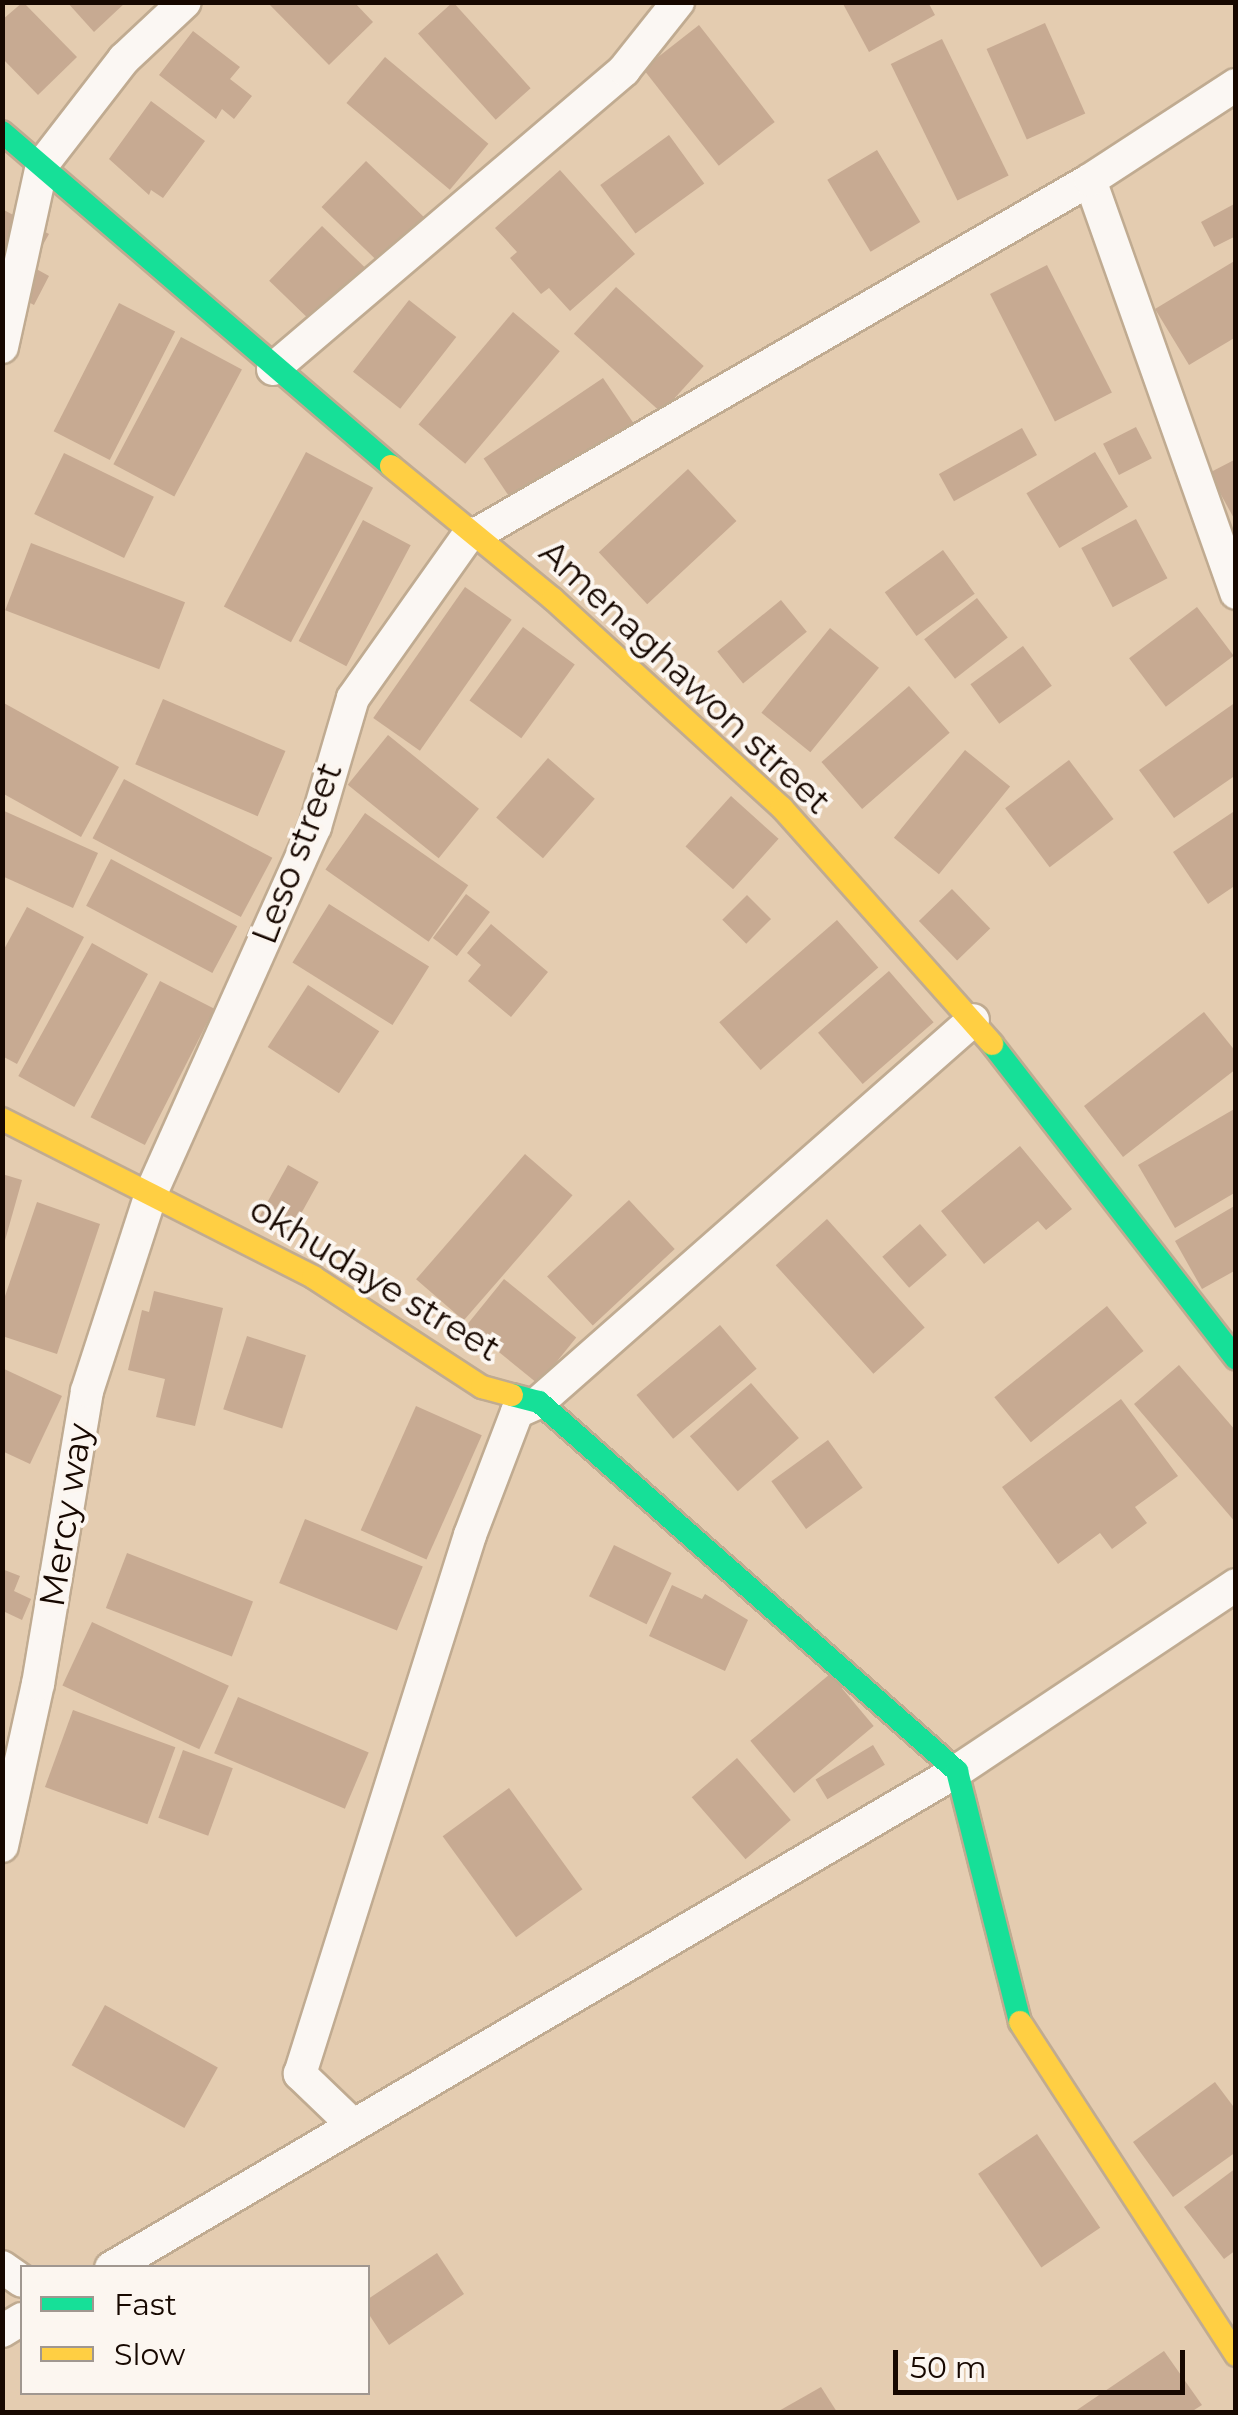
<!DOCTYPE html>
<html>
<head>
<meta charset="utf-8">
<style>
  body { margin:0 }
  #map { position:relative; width:1238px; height:2415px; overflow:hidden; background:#e4ccb0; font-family:Montserrat,sans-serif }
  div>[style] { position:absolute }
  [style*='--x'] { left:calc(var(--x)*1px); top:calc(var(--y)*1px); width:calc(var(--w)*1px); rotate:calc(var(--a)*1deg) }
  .building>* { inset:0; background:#c7aa92; transform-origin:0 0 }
  .roads { filter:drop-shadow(2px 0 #c0ab91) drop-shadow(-2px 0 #c0ab91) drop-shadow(0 2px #c0ab91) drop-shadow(0 -2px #c0ab91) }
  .street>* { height:32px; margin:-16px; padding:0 16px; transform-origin:16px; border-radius:16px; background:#fbf7f3 }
  .fast>* { height:22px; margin:-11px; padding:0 11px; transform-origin:11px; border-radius:11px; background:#16e098 }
  .slow>* { height:22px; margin:-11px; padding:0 11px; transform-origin:11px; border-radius:11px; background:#ffcf43 }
  span { translate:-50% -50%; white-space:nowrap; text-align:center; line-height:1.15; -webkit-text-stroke:8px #fcf6f0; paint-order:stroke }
  .street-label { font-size:35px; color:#170800 }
  .frame { position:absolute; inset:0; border:5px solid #170800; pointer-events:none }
  .legend { position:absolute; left:20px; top:2265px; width:350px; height:130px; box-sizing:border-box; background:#fcf6f0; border:2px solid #a09790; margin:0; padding:12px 18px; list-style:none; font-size:30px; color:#170800 }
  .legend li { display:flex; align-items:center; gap:20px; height:50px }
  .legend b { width:50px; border:2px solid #a09790 }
  .scale { position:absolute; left:893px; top:2350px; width:292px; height:45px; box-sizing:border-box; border:5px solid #170800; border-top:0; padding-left:12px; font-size:30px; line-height:35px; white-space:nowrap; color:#170800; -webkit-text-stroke:8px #fcf6f0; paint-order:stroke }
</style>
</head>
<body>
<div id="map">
  <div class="building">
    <div style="clip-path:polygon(23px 2px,77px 57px,38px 95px,2px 58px,2px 20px)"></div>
    <div style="clip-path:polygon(67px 2px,126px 2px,94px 32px)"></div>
    <div style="clip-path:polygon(267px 2px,354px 2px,373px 22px,329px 65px)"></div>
    <div style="left:453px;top:2px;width:116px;height:47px;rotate:48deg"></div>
    <div style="clip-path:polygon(842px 2px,928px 2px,935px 15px,869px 52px)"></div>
    <div style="left:1045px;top:23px;width:99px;height:64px;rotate:66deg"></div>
    <div style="left:699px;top:25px;width:123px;height:71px;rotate:52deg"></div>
    <div style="clip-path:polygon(193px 31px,240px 67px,230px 79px,252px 96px,234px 119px,222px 109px,216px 119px,159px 75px)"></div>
    <div style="left:942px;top:39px;width:152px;height:57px;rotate:64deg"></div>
    <div style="left:385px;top:57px;width:135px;height:60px;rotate:40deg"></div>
    <div style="clip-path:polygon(151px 101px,205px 141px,163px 198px,151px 190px,149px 195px,109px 159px)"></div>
    <div style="left:669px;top:135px;width:60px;height:85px;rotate:54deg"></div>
    <div style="left:877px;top:150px;width:84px;height:58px;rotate:59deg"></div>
    <div style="left:366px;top:161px;width:88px;height:64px;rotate:44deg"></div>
    <div style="clip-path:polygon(560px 170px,635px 254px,570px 311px,549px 288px,541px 294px,510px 258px,517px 252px,495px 228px)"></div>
    <div style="clip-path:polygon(1236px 203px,1236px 236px,1214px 247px,1201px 222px)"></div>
    <div style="clip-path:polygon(2px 209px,49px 234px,31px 266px,49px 276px,34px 305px,15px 295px,2px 318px)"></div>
    <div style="left:322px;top:226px;width:73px;height:76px;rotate:44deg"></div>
    <div style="clip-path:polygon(1236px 260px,1236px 337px,1189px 365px,1155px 309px)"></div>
    <div style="left:1047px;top:265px;width:143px;height:64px;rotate:63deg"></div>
    <div style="left:616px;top:287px;width:118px;height:63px;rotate:42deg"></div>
    <div style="left:409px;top:300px;width:60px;height:91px;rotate:38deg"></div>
    <div style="left:119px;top:303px;width:63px;height:144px;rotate:27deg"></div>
    <div style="left:513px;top:312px;width:61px;height:147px;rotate:40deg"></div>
    <div style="left:181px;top:337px;width:69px;height:144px;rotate:28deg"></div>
    <div style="left:603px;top:378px;width:68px;height:144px;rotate:56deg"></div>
    <div style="left:1136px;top:427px;width:35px;height:37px;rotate:63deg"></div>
    <div style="left:1022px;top:428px;width:31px;height:95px;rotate:61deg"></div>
    <div style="left:306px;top:452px;width:76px;height:175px;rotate:28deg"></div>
    <div style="left:1095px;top:452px;width:64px;height:80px;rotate:59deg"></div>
    <div style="left:64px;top:453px;width:100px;height:68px;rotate:26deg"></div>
    <div style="clip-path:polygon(1236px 459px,1236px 522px,1209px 473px)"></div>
    <div style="left:688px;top:469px;width:71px;height:122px;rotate:47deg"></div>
    <div style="left:1136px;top:519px;width:67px;height:62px;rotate:62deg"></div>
    <div style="left:363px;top:520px;width:54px;height:137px;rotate:28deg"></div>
    <div style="left:31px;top:543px;width:165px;height:72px;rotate:21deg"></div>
    <div style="left:943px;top:550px;width:54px;height:72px;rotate:54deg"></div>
    <div style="left:465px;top:587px;width:57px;height:160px;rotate:35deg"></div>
    <div style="left:977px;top:598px;width:50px;height:67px;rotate:52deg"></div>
    <div style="left:781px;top:600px;width:41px;height:82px;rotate:51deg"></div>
    <div style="left:1197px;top:607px;width:61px;height:85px;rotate:53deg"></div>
    <div style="left:523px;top:627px;width:64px;height:91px;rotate:36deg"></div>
    <div style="left:830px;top:628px;width:63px;height:109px;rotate:39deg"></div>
    <div style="left:1023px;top:646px;width:49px;height:65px;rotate:54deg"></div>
    <div style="left:909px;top:686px;width:62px;height:116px;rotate:49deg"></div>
    <div style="left:163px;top:699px;width:133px;height:71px;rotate:23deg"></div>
    <div style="clip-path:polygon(2px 702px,119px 767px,81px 837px,2px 793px)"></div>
    <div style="clip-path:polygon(1236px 702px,1236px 775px,1174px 818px,1139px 770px)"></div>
    <div style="left:388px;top:735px;width:117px;height:64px;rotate:39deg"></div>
    <div style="left:965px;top:750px;width:58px;height:113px;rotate:39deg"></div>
    <div style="left:548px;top:758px;width:62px;height:79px;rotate:41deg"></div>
    <div style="left:1069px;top:760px;width:74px;height:80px;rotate:53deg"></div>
    <div style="left:124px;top:779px;width:168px;height:67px;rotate:28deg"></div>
    <div style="left:731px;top:796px;width:64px;height:68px;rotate:42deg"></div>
    <div style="clip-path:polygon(2px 810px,98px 853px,73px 908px,2px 876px)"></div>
    <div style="clip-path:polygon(1236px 810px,1236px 885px,1208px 904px,1173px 852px)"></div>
    <div style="left:365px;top:813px;width:126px;height:69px;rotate:35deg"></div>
    <div style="left:111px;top:859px;width:143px;height:53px;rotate:28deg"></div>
    <div style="left:952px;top:889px;width:55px;height:46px;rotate:46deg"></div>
    <div style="left:466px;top:894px;width:30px;height:55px;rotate:37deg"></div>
    <div style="left:747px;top:895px;width:34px;height:35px;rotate:45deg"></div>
    <div style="left:329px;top:904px;width:118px;height:69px;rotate:32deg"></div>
    <div style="clip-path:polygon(27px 907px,84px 937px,17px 1064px,2px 1056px,2px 953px)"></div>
    <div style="left:837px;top:920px;width:63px;height:156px;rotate:49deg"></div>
    <div style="clip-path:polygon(491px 924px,548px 972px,511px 1017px,468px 981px,481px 965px,467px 953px)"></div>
    <div style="left:92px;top:943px;width:64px;height:152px;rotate:29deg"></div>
    <div style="left:889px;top:971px;width:68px;height:94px;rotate:49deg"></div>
    <div style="left:160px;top:981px;width:61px;height:153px;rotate:27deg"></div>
    <div style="left:308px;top:985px;width:85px;height:74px;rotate:33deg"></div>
    <div style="clip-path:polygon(1204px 1012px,1236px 1052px,1236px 1069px,1123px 1157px,1084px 1106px)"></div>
    <div style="clip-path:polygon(1236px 1108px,1236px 1192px,1175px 1228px,1138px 1165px)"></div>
    <div style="clip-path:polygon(1020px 1146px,1072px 1209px,1046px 1230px,1038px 1221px,984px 1264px,941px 1211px)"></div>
    <div style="left:525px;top:1154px;width:63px;height:166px;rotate:41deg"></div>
    <div style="left:288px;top:1165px;width:35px;height:59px;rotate:29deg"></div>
    <div style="clip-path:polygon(2px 1174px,22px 1180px,4px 1244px,2px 1244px)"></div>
    <div style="left:629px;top:1200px;width:67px;height:112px;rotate:47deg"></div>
    <div style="clip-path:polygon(37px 1202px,100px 1224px,57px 1354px,2px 1336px,2px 1305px)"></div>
    <div style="clip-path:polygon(1236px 1205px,1236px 1270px,1202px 1289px,1175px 1241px)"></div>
    <div style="left:827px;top:1219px;width:146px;height:69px;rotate:48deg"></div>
    <div style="left:920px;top:1224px;width:41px;height:50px;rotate:49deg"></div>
    <div style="left:504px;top:1279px;width:93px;height:60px;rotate:39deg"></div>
    <div style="clip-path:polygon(154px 1291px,223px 1308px,195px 1426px,156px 1417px,165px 1379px,128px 1370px,142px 1310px,149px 1312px)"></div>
    <div style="left:1107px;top:1306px;width:58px;height:145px;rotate:51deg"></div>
    <div style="left:720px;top:1325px;width:57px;height:109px;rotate:50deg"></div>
    <div style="left:247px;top:1336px;width:62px;height:77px;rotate:18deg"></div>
    <div style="clip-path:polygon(1179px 1365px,1236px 1431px,1236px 1523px,1134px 1404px)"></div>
    <div style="clip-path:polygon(2px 1368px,62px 1396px,30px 1464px,2px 1451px)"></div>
    <div style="left:751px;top:1383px;width:73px;height:81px;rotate:49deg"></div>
    <div style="clip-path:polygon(1121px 1399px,1178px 1476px,1135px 1507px,1147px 1523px,1112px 1549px,1100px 1533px,1058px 1564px,1002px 1487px)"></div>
    <div style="left:416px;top:1406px;width:72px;height:136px;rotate:24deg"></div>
    <div style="left:828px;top:1440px;width:59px;height:70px;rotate:54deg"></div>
    <div style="left:305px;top:1519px;width:127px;height:69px;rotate:22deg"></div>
    <div style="left:614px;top:1545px;width:64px;height:57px;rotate:26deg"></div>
    <div style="left:127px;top:1553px;width:135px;height:59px;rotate:21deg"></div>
    <div style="clip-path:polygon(2px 1569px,20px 1576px,14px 1591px,31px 1599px,22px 1620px,5px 1612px,2px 1619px)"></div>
    <div style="clip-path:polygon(672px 1585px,702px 1599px,705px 1594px,748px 1620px,725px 1671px,649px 1636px)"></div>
    <div style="left:92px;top:1622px;width:151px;height:70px;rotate:25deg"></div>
    <div style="left:830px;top:1674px;width:68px;height:104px;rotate:50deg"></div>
    <div style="left:238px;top:1697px;width:142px;height:61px;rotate:23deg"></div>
    <div style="left:73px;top:1710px;width:109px;height:82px;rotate:20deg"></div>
    <div style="left:873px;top:1745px;width:23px;height:67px;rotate:59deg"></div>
    <div style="left:183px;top:1750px;width:53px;height:72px;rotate:20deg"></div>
    <div style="left:737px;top:1758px;width:82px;height:60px;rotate:49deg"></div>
    <div style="left:509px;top:1788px;width:125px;height:82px;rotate:54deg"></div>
    <div style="left:105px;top:2005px;width:129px;height:69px;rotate:29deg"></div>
    <div style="clip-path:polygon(1215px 2082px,1236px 2110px,1236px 2152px,1173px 2197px,1133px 2142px)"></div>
    <div style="left:1037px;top:2134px;width:113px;height:71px;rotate:56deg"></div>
    <div style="clip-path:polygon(1236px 2168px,1236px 2250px,1224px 2259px,1184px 2207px)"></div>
    <div style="clip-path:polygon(437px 2253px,464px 2294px,389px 2345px,368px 2313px,368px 2299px)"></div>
    <div style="clip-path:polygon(1164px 2351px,1202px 2405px,1191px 2412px,1074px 2412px)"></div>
    <div style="clip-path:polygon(821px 2387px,837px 2412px,777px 2412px)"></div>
  </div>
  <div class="roads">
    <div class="street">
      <div style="--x:1090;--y:180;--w:438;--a:70.5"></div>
      <div style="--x:2;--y:347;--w:186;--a:-77.6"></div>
      <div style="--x:42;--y:165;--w:134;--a:-52.3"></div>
      <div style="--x:124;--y:59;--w:83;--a:-43.1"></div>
      <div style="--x:273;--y:369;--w:461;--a:-40.4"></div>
      <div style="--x:624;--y:70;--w:87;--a:-51.5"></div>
      <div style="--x:475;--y:535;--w:710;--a:-30"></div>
      <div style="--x:1090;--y:180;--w:174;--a:-33.1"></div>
      <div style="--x:2;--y:1846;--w:166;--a:-77.5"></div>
      <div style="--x:38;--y:1684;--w:297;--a:-80.5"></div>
      <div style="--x:87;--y:1391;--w:210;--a:-72"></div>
      <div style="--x:152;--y:1191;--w:399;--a:-65.9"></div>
      <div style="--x:315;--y:827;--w:134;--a:-73.6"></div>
      <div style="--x:353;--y:698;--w:202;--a:-54.7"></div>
      <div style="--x:353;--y:2125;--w:74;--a:-136.1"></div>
      <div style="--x:300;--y:2074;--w:565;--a:-72.49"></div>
      <div style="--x:470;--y:1535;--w:132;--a:-69.1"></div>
      <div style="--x:517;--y:1412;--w:24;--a:-24"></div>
      <div style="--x:539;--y:1402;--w:578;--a:-41.35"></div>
      <div style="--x:2;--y:2267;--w:24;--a:35"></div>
      <div style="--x:111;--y:2268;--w:981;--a:-30.43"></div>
      <div style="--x:957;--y:1771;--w:335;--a:-33.7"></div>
      <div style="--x:2;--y:2331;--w:23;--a:-31"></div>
    </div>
    <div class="fast">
      <div style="--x:2;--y:132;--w:513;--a:40.65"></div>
      <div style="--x:992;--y:1044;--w:398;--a:52.2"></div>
      <div style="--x:512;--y:1395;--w:28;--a:15"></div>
      <div style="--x:539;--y:1402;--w:558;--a:41.44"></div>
      <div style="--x:957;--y:1771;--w:259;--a:75.9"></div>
    </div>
    <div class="slow">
      <div style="--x:391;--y:466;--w:210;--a:39.4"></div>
      <div style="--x:553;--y:599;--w:310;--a:42.4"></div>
      <div style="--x:782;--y:808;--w:316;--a:48.3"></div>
      <div style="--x:2;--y:1119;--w:349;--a:26.9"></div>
      <div style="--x:313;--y:1277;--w:202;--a:33.1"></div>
      <div style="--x:482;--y:1387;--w:31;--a:15"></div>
      <div style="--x:1020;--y:2022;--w:397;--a:57"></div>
    </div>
  </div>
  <div class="street-label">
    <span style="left:685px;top:677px;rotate:43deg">Amenaghawon street</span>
    <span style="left:297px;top:853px;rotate:-69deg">Leso street</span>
    <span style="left:375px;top:1279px;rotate:31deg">okhudaye street</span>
    <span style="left:66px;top:1515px;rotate:-81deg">Mercy way</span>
  </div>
  <div class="frame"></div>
  <ul class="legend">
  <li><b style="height:12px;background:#16e098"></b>Fast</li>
  <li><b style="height:12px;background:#ffcf43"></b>Slow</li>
  </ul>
  <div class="scale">50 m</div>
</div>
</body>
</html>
